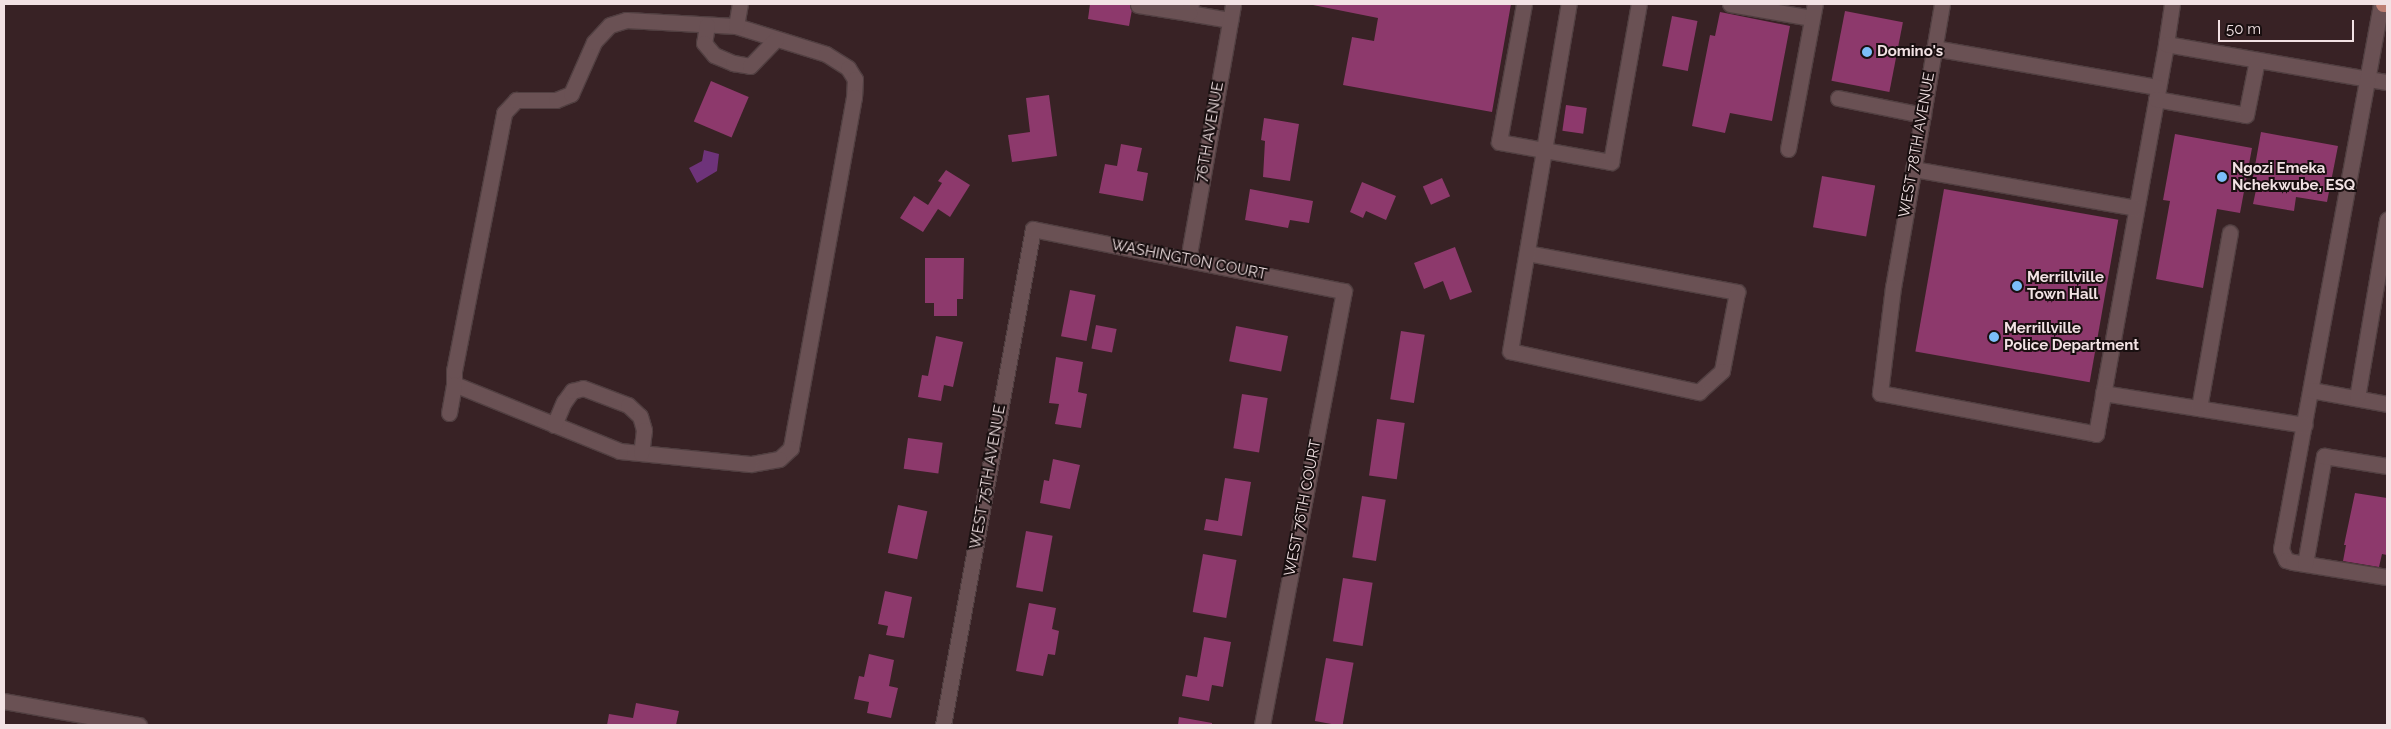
<!DOCTYPE html>
<html>
<head>
<meta charset="utf-8">
<style>
  body { margin:0 }
  #map { position:relative; width:2391px; height:729px; overflow:hidden; background:#382225; font-family:Raleway,sans-serif }
  div>[style] { position:absolute }
  [style*='--x'] { left:calc(var(--x)*1px); top:calc(var(--y)*1px); width:calc(var(--w)*1px); rotate:calc(var(--a)*1deg) }
  .water>* { inset:0; background:#6e337a }
  .building>* { inset:0; background:#8d396c; transform-origin:0 0 }
  .roads { filter:drop-shadow(1px 0 #513f41) drop-shadow(-1px 0 #513f41) drop-shadow(0 1px #513f41) drop-shadow(0 -1px #513f41) }
  .minor>* { height:15px; margin:-7.5px; padding:0 7.5px; transform-origin:7.5px; border-radius:7.5px; background:#6a5154 }
  .major>* { height:15px; margin:-7.5px; padding:0 7.5px; transform-origin:7.5px; border-radius:7.5px; background:#bd7f73 }
  .dots>* { width:14px; height:14px; translate:-50% -50%; box-sizing:border-box; border:2px solid #190f10; border-radius:50% }
  span { translate:-50% -50%; white-space:nowrap; text-align:center; line-height:1.15; -webkit-text-stroke:4px #190f10; paint-order:stroke }
  .poi-label { font-size:15px; color:#f2e2e4; font-weight:700 }
  .left { translate:0 -50%; text-align:left }
  .street-label { font-size:15px; color:#f2e2e4 }
  .frame { position:absolute; inset:0; border:5px solid #f2e2e4; pointer-events:none }
  .scale { position:absolute; left:2218px; top:20px; width:136px; height:22px; box-sizing:border-box; border:2px solid #f2e2e4; border-top:0; padding-left:6px; font-size:15px; line-height:18px; white-space:nowrap; color:#f2e2e4; -webkit-text-stroke:4px #190f10; paint-order:stroke }
</style>
</head>
<body>
<div id="map">
  <div class="water">
    <div style="clip-path:polygon(704px 150px,719px 154px,717px 171px,697px 183px,689px 168px,702px 161px)"></div>
  </div>
  <div class="building">
    <div style="clip-path:polygon(1090px 4px,1133px 4px,1129px 26px,1088px 19px)"></div>
    <div style="clip-path:polygon(1308px 4px,1511px 4px,1492px 112px,1343px 85px,1352px 37px,1374px 41px,1378px 18px)"></div>
    <div style="left:1845px;top:11px;width:59px;height:71px;rotate:11deg"></div>
    <div style="clip-path:polygon(1720px 12px,1790px 26px,1772px 121px,1730px 113px,1725px 133px,1692px 126px,1710px 35px,1715px 36px)"></div>
    <div style="left:1672px;top:16px;width:26px;height:51px;rotate:11deg"></div>
    <div style="left:711px;top:81px;width:41px;height:44px;rotate:23deg"></div>
    <div style="clip-path:polygon(1049px 95px,1057px 156px,1012px 162px,1008px 135px,1030px 132px,1026px 98px)"></div>
    <div style="left:1566px;top:105px;width:21px;height:26px;rotate:8deg"></div>
    <div style="clip-path:polygon(1264px 118px,1299px 124px,1290px 181px,1263px 177px,1265px 141px,1261px 140px)"></div>
    <div style="clip-path:polygon(2261px 132px,2338px 146px,2327px 202px,2296px 197px,2294px 211px,2253px 204px,2256px 190px,2251px 188px)"></div>
    <div style="clip-path:polygon(2175px 134px,2252px 148px,2240px 213px,2217px 209px,2203px 288px,2156px 279px,2170px 201px,2163px 200px)"></div>
    <div style="clip-path:polygon(1121px 144px,1142px 148px,1137px 171px,1148px 173px,1143px 201px,1099px 193px,1105px 164px,1117px 166px)"></div>
    <div style="clip-path:polygon(946px 170px,970px 185px,950px 217px,938px 209px,923px 232px,900px 218px,914px 196px,928px 205px,942px 183px,938px 181px)"></div>
    <div style="left:1822px;top:176px;width:54px;height:52px;rotate:10deg"></div>
    <div style="left:1442px;top:178px;width:20px;height:21px;rotate:66deg"></div>
    <div style="clip-path:polygon(1362px 182px,1396px 196px,1386px 220px,1366px 211px,1363px 218px,1350px 212px)"></div>
    <div style="clip-path:polygon(1250px 189px,1313px 201px,1309px 223px,1290px 220px,1288px 228px,1245px 220px)"></div>
    <div style="left:1944px;top:189px;width:177px;height:165px;rotate:10deg"></div>
    <div style="clip-path:polygon(1455px 247px,1472px 292px,1450px 300px,1443px 281px,1424px 289px,1414px 263px)"></div>
    <div style="clip-path:polygon(925px 258px,964px 258px,963px 299px,957px 299px,957px 316px,934px 316px,934px 303px,925px 303px)"></div>
    <div style="left:1070px;top:290px;width:26px;height:47px;rotate:11deg"></div>
    <div style="left:1096px;top:325px;width:21px;height:24px;rotate:11deg"></div>
    <div style="left:1236px;top:326px;width:53px;height:36px;rotate:11deg"></div>
    <div style="left:1401px;top:331px;width:24px;height:69px;rotate:9deg"></div>
    <div style="clip-path:polygon(936px 336px,963px 342px,953px 387px,944px 385px,941px 401px,918px 397px,922px 375px,928px 376px)"></div>
    <div style="clip-path:polygon(1056px 357px,1083px 362px,1078px 392px,1087px 394px,1081px 428px,1055px 424px,1059px 404px,1049px 403px)"></div>
    <div style="left:1242px;top:394px;width:26px;height:55px;rotate:9deg"></div>
    <div style="left:1377px;top:419px;width:28px;height:57px;rotate:8deg"></div>
    <div style="left:908px;top:438px;width:35px;height:31px;rotate:8deg"></div>
    <div style="clip-path:polygon(1053px 459px,1080px 465px,1070px 509px,1040px 503px,1044px 480px,1049px 481px)"></div>
    <div style="clip-path:polygon(1225px 478px,1251px 482px,1242px 536px,1204px 530px,1206px 519px,1218px 521px)"></div>
    <div style="clip-path:polygon(2355px 493px,2387px 498px,2387px 555px,2382px 554px,2379px 567px,2343px 561px,2346px 545px,2344px 545px)"></div>
    <div style="left:1362px;top:496px;width:24px;height:62px;rotate:9deg"></div>
    <div style="left:898px;top:505px;width:30px;height:49px;rotate:12deg"></div>
    <div style="left:1026px;top:531px;width:27px;height:57px;rotate:10deg"></div>
    <div style="left:1203px;top:554px;width:34px;height:59px;rotate:10deg"></div>
    <div style="left:1343px;top:578px;width:30px;height:64px;rotate:9deg"></div>
    <div style="clip-path:polygon(885px 591px,912px 597px,904px 638px,886px 635px,888px 626px,878px 624px)"></div>
    <div style="clip-path:polygon(1029px 603px,1056px 608px,1052px 629px,1059px 631px,1055px 655px,1048px 654px,1043px 676px,1016px 671px)"></div>
    <div style="clip-path:polygon(1204px 637px,1231px 642px,1223px 687px,1212px 685px,1209px 701px,1182px 696px,1186px 675px,1197px 677px)"></div>
    <div style="clip-path:polygon(869px 654px,894px 660px,889px 686px,898px 688px,891px 718px,867px 713px,869px 702px,854px 699px,859px 676px,864px 677px)"></div>
    <div style="left:1326px;top:658px;width:28px;height:64px;rotate:10deg"></div>
    <div style="clip-path:polygon(636px 703px,679px 711px,676px 725px,607px 725px,609px 714px,633px 718px)"></div>
    <div style="clip-path:polygon(1179px 717px,1212px 723px,1212px 725px,1178px 725px)"></div>
  </div>
  <div class="roads">
    <div class="minor">
      <div style="--x:1191;--y:4;--w:9;--a:103"></div>
      <div style="--x:1189;--y:13;--w:42;--a:9.7"></div>
      <div style="--x:1524;--y:4;--w:140;--a:100.3"></div>
      <div style="--x:1499;--y:142;--w:114;--a:10.1"></div>
      <div style="--x:1611;--y:162;--w:160;--a:-80"></div>
      <div style="--x:1730;--y:4;--w:83;--a:9.7"></div>
      <div style="--x:1942;--y:4;--w:287;--a:99.8"></div>
      <div style="--x:1893;--y:287;--w:107;--a:97"></div>
      <div style="--x:1880;--y:393;--w:220;--a:10.7"></div>
      <div style="--x:2096;--y:434;--w:396;--a:-79.8"></div>
      <div style="--x:2172;--y:4;--w:40;--a:98.5"></div>
      <div style="--x:2166;--y:44;--w:224;--a:9.8"></div>
      <div style="--x:2381;--y:4;--w:554;--a:100.4"></div>
      <div style="--x:2281;--y:549;--w:12;--a:66"></div>
      <div style="--x:2286;--y:560;--w:7;--a:16"></div>
      <div style="--x:2293;--y:562;--w:95;--a:9.1"></div>
      <div style="--x:1138;--y:5;--w:52;--a:8.9"></div>
      <div style="--x:626;--y:20;--w:110;--a:3.1"></div>
      <div style="--x:736;--y:26;--w:94;--a:17.3"></div>
      <div style="--x:826;--y:54;--w:26;--a:32"></div>
      <div style="--x:848;--y:68;--w:13;--a:58"></div>
      <div style="--x:855;--y:79;--w:18;--a:93"></div>
      <div style="--x:854;--y:97;--w:357;--a:100.2"></div>
      <div style="--x:791;--y:448;--w:16;--a:137"></div>
      <div style="--x:779;--y:459;--w:29;--a:170"></div>
      <div style="--x:750;--y:464;--w:131;--a:-174.3"></div>
      <div style="--x:620;--y:451;--w:179;--a:-158"></div>
      <div style="--x:454;--y:384;--w:13;--a:-90"></div>
      <div style="--x:454;--y:371;--w:263;--a:-79"></div>
      <div style="--x:504;--y:113;--w:18;--a:-47"></div>
      <div style="--x:516;--y:100;--w:40;--a:0"></div>
      <div style="--x:556;--y:100;--w:16;--a:-22"></div>
      <div style="--x:571;--y:94;--w:57;--a:-66.1"></div>
      <div style="--x:594;--y:42;--w:23;--a:-47"></div>
      <div style="--x:610;--y:25;--w:17;--a:-17"></div>
      <div style="--x:707;--y:25;--w:18;--a:99"></div>
      <div style="--x:704;--y:43;--w:16;--a:50"></div>
      <div style="--x:714;--y:55;--w:21;--a:23"></div>
      <div style="--x:733;--y:63;--w:17;--a:10"></div>
      <div style="--x:750;--y:66;--w:37;--a:-46"></div>
      <div style="--x:736;--y:26;--w:22;--a:-80"></div>
      <div style="--x:1934;--y:48;--w:227;--a:9.9"></div>
      <div style="--x:1838;--y:98;--w:87;--a:11.3"></div>
      <div style="--x:2156;--y:99;--w:91;--a:10.1"></div>
      <div style="--x:2246;--y:115;--w:56;--a:-78.7"></div>
      <div style="--x:1788;--y:149;--w:147;--a:-79.5"></div>
      <div style="--x:1913;--y:169;--w:226;--a:9.9"></div>
      <div style="--x:1527;--y:253;--w:214;--a:10.5"></div>
      <div style="--x:1737;--y:292;--w:80;--a:100.8"></div>
      <div style="--x:1722;--y:371;--w:31;--a:138"></div>
      <div style="--x:1699;--y:392;--w:193;--a:-167.8"></div>
      <div style="--x:1510;--y:351;--w:352;--a:-80.4"></div>
      <div style="--x:1188;--y:260;--w:260;--a:-80"></div>
      <div style="--x:2311;--y:390;--w:77;--a:10.4"></div>
      <div style="--x:2103;--y:393;--w:204;--a:9"></div>
      <div style="--x:2357;--y:398;--w:181;--a:-80.4"></div>
      <div style="--x:2199;--y:408;--w:178;--a:-80"></div>
      <div style="--x:449;--y:413;--w:29;--a:-80"></div>
      <div style="--x:554;--y:425;--w:25;--a:-67"></div>
      <div style="--x:564;--y:402;--w:14;--a:-54"></div>
      <div style="--x:572;--y:391;--w:11;--a:-15"></div>
      <div style="--x:583;--y:388;--w:48;--a:20.7"></div>
      <div style="--x:628;--y:405;--w:16;--a:43"></div>
      <div style="--x:640;--y:416;--w:15;--a:74"></div>
      <div style="--x:644;--y:430;--w:23;--a:97"></div>
      <div style="--x:2305;--y:564;--w:110;--a:-80"></div>
      <div style="--x:2324;--y:456;--w:64;--a:9"></div>
      <div style="--x:4;--y:701;--w:137;--a:10.1"></div>
      <div style="--x:943;--y:725;--w:504;--a:-79.72"></div>
      <div style="--x:1033;--y:229;--w:317;--a:11.3"></div>
      <div style="--x:1344;--y:291;--w:442;--a:100.7"></div>
    </div>
    <div class="major">
      <div style="--x:2383;--y:4;--w:4;--a:0"></div>
    </div>
  </div>
  <div class="dots">
    <div style="left:1867px;top:52px;background:#7bbef9"></div>
    <div style="left:2222px;top:177px;background:#7bbef9"></div>
    <div style="left:2017px;top:286px;background:#7bbef9"></div>
    <div style="left:1994px;top:337px;background:#7bbef9"></div>
  </div>
  <div class="poi-label">
    <span class="left" style="left:1877px;top:52px">Domino's</span>
    <span class="left" style="left:2232px;top:177px">Ngozi Emeka<br>Nchekwube, ESQ</span>
    <span class="left" style="left:2027px;top:286px">Merrillville<br>Town Hall</span>
    <span class="left" style="left:2004px;top:337px">Merrillville<br>Police Department</span>
  </div>
  <div class="street-label">
    <span style="left:1210px;top:132px;rotate:-80deg">76TH AVENUE</span>
    <span style="left:1917px;top:145px;rotate:-80deg">WEST 78TH AVENUE</span>
    <span style="left:1189px;top:260px;rotate:11deg">WASHINGTON COURT</span>
    <span style="left:988px;top:477px;rotate:-80deg">WEST 75TH AVENUE</span>
    <span style="left:1303px;top:508px;rotate:-79deg">WEST 76TH COURT</span>
  </div>
  <div class="frame"></div>
  <div class="scale">50 m</div>
</div>
</body>
</html>
